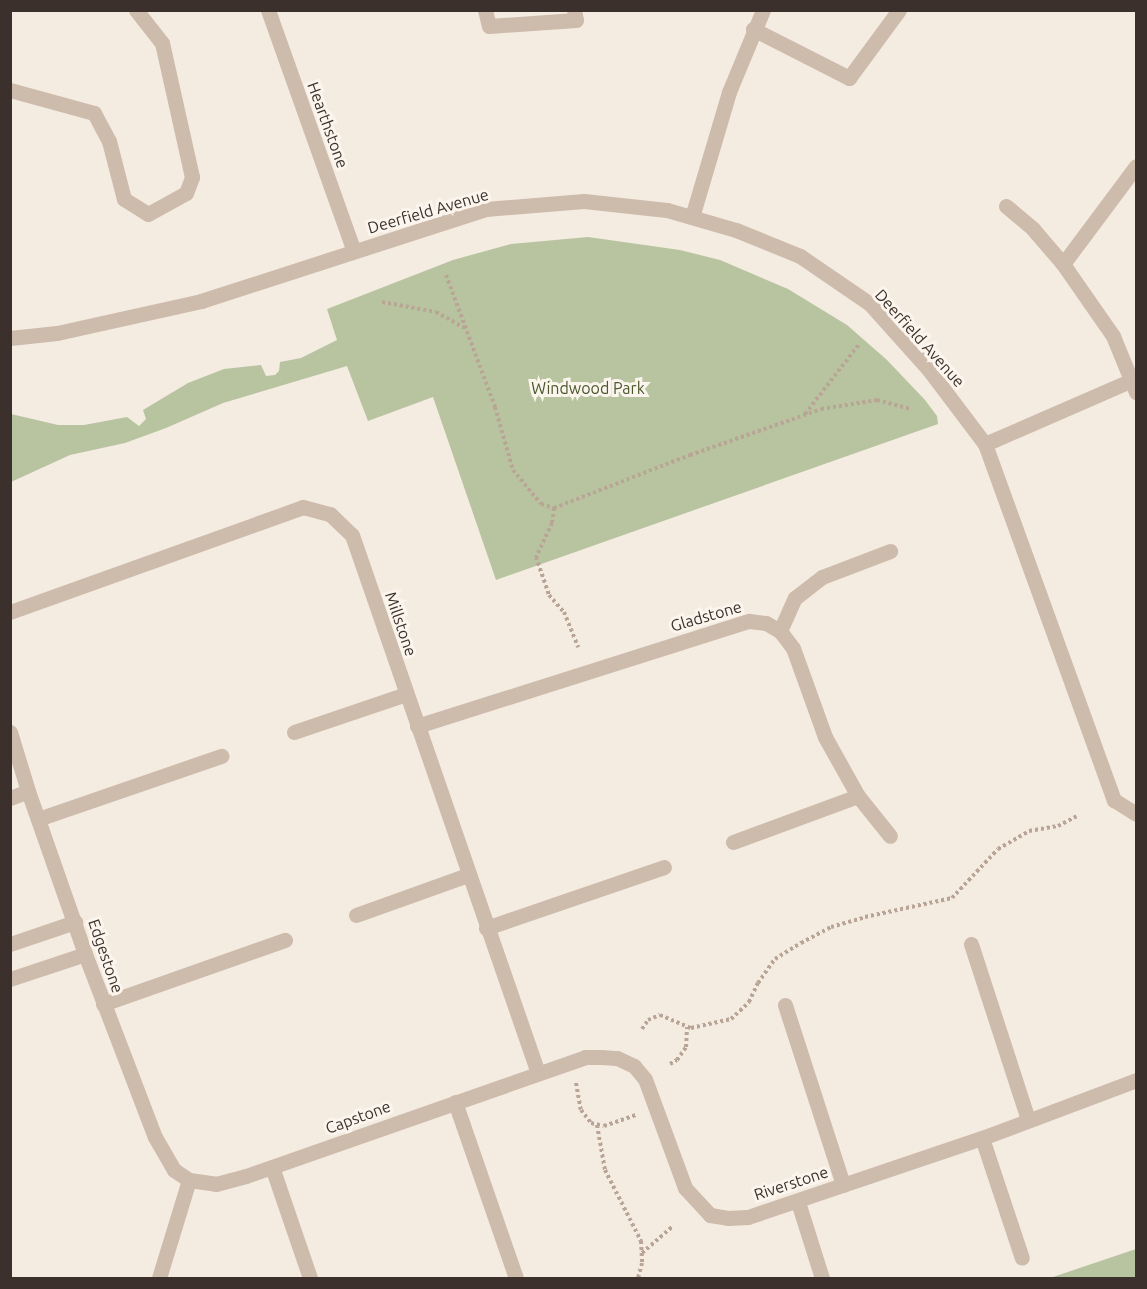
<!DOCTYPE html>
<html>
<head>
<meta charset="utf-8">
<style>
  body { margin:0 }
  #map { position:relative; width:1147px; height:1289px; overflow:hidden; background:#f4ebe1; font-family:Ubuntu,sans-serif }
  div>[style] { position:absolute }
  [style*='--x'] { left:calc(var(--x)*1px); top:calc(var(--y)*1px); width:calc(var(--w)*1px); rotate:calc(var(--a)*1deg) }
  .green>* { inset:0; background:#b8c4a0 }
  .path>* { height:4px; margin-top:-2px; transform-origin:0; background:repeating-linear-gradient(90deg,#b9a596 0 3px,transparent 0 6px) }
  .service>* { height:15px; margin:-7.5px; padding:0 7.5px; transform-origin:7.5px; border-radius:7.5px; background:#cdbbac }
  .minor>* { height:15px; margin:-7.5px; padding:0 7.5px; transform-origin:7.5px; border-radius:7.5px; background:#cdbbac }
  .tertiary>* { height:15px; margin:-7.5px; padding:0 7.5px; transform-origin:7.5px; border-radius:7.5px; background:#cdbbac }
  span { translate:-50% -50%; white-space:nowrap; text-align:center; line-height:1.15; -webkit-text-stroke:6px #fbf5ee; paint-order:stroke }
  .street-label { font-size:16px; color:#3b302b }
  .park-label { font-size:16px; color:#4a5a2e }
  .frame { position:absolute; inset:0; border:12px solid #3b302b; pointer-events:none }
</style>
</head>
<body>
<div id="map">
  <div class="green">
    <div style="clip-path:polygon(588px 237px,680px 250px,720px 260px,788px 289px,847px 325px,887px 360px,925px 400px,937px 416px,938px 424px,496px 580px,433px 397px,368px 421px,347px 366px,223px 403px,166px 428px,125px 443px,70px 455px,11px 482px,11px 414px,58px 425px,84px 425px,127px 417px,139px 426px,146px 419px,143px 410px,188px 383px,224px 369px,261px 365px,266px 376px,275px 375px,279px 371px,280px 362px,301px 358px,337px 340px,327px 309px,453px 260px,511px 244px)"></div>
    <div style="clip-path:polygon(1136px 1249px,1136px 1278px,1050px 1278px)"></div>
  </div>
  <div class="path">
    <div style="--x:446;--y:275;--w:141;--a:69.6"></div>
    <div style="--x:495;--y:407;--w:66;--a:74.1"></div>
    <div style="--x:513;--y:470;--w:44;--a:50.5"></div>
    <div style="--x:541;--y:504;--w:14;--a:17"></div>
    <div style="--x:554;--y:508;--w:146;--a:-21.3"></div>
    <div style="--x:690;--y:455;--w:139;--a:-19.3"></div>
    <div style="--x:821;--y:409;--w:57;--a:-9.1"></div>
    <div style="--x:877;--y:400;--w:34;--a:15"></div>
    <div style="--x:382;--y:302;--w:55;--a:10.5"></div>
    <div style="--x:436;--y:312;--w:33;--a:29"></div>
    <div style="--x:805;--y:414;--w:90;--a:-52.2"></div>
    <div style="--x:554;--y:508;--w:15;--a:98"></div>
    <div style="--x:552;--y:523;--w:38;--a:115"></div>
    <div style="--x:536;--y:557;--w:40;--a:71.1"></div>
    <div style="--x:549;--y:595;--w:23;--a:49"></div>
    <div style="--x:564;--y:612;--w:38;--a:68"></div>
    <div style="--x:642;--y:1029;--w:11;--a:-56"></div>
    <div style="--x:648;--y:1020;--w:13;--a:-23"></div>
    <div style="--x:660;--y:1015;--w:34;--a:23"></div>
    <div style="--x:691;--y:1028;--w:41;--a:-12.7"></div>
    <div style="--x:731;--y:1019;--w:25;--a:-43"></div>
    <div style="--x:749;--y:1002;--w:21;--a:-65"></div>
    <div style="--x:758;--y:983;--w:29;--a:-55"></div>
    <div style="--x:775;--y:959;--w:31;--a:-32"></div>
    <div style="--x:801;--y:943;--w:34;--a:-28"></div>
    <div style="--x:831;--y:927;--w:35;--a:-16"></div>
    <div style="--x:865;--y:917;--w:89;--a:-12.3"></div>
    <div style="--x:952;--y:898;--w:67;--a:-46.8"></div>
    <div style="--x:998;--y:849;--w:36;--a:-30"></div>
    <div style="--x:1029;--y:831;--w:29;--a:-10"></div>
    <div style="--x:1058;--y:826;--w:21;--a:-28"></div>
    <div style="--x:670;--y:1064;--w:8;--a:-30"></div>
    <div style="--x:677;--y:1060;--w:16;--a:-55"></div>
    <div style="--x:686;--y:1047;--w:20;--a:-87"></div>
    <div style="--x:576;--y:1083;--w:27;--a:80"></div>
    <div style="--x:581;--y:1110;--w:16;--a:52"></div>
    <div style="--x:591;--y:1123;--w:13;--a:13"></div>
    <div style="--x:604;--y:1126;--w:34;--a:-19"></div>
    <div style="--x:597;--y:1125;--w:46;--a:79.9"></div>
    <div style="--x:605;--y:1170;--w:80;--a:63.1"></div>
    <div style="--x:641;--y:1241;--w:22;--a:87"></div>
    <div style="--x:642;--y:1263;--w:16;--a:105"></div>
    <div style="--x:642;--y:1253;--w:40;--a:-41"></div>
  </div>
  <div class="service">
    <div style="--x:485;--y:10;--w:16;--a:76"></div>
    <div style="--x:489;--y:26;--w:87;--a:-3.9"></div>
    <div style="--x:576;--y:20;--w:10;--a:-101"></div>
    <div style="--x:753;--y:29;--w:108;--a:27"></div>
    <div style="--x:849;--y:78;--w:84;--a:-53.7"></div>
    <div style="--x:10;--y:90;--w:87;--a:15.3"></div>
    <div style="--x:94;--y:113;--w:32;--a:62"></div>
    <div style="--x:109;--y:141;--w:60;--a:75.5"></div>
    <div style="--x:124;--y:199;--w:28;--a:32"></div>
    <div style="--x:148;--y:214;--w:43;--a:-28.9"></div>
    <div style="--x:186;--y:193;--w:17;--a:-69"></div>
    <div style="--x:192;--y:177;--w:137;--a:-102.6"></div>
    <div style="--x:162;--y:43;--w:42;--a:-128.2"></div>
    <div style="--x:1006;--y:206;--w:35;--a:40"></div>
    <div style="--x:1033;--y:229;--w:46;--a:49.4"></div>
    <div style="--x:1063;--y:264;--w:122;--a:-53.3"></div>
    <div style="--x:692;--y:217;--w:130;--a:-73.5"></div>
    <div style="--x:729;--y:92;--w:89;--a:-67.5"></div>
    <div style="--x:1063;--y:264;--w:88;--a:55.2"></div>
    <div style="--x:1113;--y:336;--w:61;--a:67.7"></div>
    <div style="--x:985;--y:444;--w:160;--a:-23.5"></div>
    <div style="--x:780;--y:631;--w:36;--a:-66"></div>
    <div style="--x:795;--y:598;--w:34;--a:-38"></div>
    <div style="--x:822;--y:577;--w:73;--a:-20.9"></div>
    <div style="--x:294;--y:732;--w:118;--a:-18.7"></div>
    <div style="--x:10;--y:798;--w:19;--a:-21"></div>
    <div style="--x:38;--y:819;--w:194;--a:-19"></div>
    <div style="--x:733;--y:842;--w:133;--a:-20.2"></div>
    <div style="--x:356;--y:915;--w:119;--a:-19.7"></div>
    <div style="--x:486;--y:928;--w:188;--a:-18.9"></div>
    <div style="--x:971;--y:944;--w:184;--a:72"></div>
    <div style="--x:103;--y:1004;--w:193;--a:-19.4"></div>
    <div style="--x:785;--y:1005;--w:189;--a:72.1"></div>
    <div style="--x:455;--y:1102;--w:186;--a:70.9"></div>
    <div style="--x:982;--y:1138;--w:126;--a:71.6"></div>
    <div style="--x:272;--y:1167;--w:117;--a:71.1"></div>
    <div style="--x:798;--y:1202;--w:80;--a:72.5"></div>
    <div style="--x:159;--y:1278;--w:102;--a:-73"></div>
  </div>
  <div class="minor">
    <div style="--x:10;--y:612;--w:311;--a:-19.7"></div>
    <div style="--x:303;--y:507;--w:28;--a:15"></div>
    <div style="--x:330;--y:514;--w:30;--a:44"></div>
    <div style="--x:352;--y:535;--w:569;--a:70.93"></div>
    <div style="--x:417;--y:726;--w:348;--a:-17.6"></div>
    <div style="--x:749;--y:621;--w:17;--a:7"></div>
    <div style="--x:766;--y:623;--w:16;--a:30"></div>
    <div style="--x:780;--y:631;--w:21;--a:53"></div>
    <div style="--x:793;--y:648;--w:95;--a:70.2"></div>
    <div style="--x:825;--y:737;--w:68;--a:60.8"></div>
    <div style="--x:858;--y:796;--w:51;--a:51.3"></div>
    <div style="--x:10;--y:732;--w:62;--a:73"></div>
    <div style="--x:28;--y:791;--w:173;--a:70.7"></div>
    <div style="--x:85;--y:954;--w:196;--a:69.1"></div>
    <div style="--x:155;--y:1137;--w:38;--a:60"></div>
    <div style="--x:174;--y:1170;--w:18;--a:34"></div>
    <div style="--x:189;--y:1180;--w:27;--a:8"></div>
    <div style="--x:216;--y:1184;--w:31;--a:-15"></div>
    <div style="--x:246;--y:1176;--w:359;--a:-19.3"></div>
    <div style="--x:585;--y:1057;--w:16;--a:0"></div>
    <div style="--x:601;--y:1057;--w:16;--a:4"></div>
    <div style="--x:617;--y:1058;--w:19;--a:25"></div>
    <div style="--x:634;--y:1066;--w:17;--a:50"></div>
    <div style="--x:645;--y:1079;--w:116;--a:69.8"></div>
    <div style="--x:685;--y:1188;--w:37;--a:47"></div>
    <div style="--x:710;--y:1215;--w:18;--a:9"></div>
    <div style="--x:728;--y:1218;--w:20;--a:-3"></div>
    <div style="--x:748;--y:1217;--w:247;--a:-18.7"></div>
    <div style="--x:982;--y:1138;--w:165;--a:-20.6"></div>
    <div style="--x:10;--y:944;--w:69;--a:-18.7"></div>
    <div style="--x:10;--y:979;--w:79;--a:-18.4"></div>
  </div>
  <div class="tertiary">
    <div style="--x:268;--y:10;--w:256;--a:70.4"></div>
    <div style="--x:10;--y:338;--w:47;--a:-6.1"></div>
    <div style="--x:57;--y:333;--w:148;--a:-12.5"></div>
    <div style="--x:201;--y:301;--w:299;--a:-17.9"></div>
    <div style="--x:486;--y:209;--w:98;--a:-4.7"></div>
    <div style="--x:584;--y:201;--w:83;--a:6.2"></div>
    <div style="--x:667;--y:210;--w:72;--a:16.2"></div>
    <div style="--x:736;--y:230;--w:69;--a:22.1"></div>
    <div style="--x:800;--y:256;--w:85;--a:34.4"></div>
    <div style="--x:870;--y:304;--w:89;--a:48.2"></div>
    <div style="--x:929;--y:370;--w:93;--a:52.9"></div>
    <div style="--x:985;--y:444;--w:379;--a:70.1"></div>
    <div style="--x:1114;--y:800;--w:26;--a:32"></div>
  </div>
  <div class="street-label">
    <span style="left:328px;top:125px;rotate:70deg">Hearthstone</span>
    <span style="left:428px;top:211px;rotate:-16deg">Deerfield Avenue</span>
    <span style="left:920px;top:338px;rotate:48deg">Deerfield Avenue</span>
    <span style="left:706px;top:616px;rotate:-16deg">Gladstone</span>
    <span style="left:401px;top:624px;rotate:71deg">Millstone</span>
    <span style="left:106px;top:956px;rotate:71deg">Edgestone</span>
    <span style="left:358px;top:1117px;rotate:-20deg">Capstone</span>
    <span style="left:791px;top:1183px;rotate:-18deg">Riverstone</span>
  </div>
  <div class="park-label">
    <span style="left:588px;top:388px">Windwood Park</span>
  </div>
  <div class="frame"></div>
</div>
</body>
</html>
